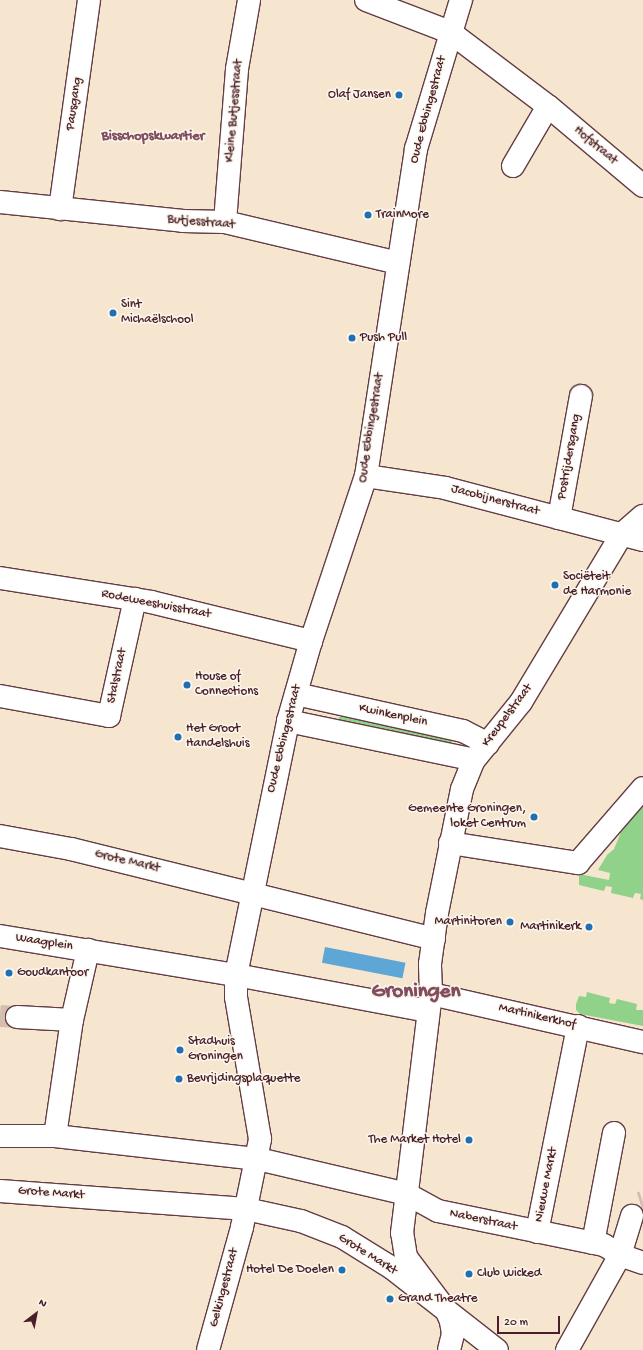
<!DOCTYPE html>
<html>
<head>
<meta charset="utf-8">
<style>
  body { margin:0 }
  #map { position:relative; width:643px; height:1350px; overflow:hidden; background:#f6e6d0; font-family:"Gochi Hand",sans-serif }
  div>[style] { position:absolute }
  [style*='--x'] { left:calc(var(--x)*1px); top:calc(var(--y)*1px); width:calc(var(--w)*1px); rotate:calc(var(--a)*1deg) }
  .green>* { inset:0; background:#90d28a }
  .water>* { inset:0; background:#5ea6d5; transform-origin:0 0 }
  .minor-tunnel>* { height:22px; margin-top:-11px; transform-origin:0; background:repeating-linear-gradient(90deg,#d4beaf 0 22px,transparent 0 33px) }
  .roads { filter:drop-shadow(1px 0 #643d44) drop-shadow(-1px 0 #643d44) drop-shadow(0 1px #643d44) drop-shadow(0 -1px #643d44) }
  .minor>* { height:22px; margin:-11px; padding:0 11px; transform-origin:11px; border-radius:11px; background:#fff }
  .dots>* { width:11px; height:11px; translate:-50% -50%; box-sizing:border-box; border:2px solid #fbf7ec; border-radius:50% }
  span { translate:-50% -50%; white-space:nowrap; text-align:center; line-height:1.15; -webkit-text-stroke:3px #fbf7ec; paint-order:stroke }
  .poi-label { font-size:13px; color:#4a1f2b }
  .right { translate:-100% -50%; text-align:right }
  .left { translate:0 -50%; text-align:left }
  .street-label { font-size:13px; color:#4a1f2b }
  .neighbourhood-label { font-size:14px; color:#814d5f; font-weight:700 }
  .town-label { font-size:21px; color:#814d5f; font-weight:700 }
  .north { position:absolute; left:16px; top:1294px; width:40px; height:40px; -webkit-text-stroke:3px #fbf7ec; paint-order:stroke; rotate:32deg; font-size:11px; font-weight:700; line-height:16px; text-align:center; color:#4a1f2b }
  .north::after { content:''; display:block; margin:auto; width:14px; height:18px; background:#4a1f2b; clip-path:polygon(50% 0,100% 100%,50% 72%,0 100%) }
  .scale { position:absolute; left:497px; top:1316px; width:63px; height:18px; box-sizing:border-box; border:2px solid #4a1f2b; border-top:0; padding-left:5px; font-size:12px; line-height:14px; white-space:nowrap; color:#4a1f2b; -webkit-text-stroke:3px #fbf7ec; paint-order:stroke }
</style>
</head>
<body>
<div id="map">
  <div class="green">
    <div style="clip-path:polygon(349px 715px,451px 738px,452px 743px,450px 746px,338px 723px,339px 717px)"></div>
    <div style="clip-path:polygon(643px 804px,643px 900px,640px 899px,641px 894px,635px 893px,633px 898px,611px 893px,612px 887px,606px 886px,604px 891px,579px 885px,579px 874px,609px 880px,610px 873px,598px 870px,607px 855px,614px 849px,621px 832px)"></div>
    <div style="clip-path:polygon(587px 992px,610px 998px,609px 1003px,615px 1004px,617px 999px,637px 1004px,636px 1010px,643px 1010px,643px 1026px,580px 1014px,576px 1010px,576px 1004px,579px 996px,586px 997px)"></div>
  </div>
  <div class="water">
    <div style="left:325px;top:947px;width:82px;height:16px;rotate:11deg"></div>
  </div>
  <div class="minor-tunnel">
    <div style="--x:0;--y:1016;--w:17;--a:3"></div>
    <div style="--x:640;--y:1203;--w:3;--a:-18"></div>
  </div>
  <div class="roads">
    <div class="minor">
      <div style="--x:366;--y:0;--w:90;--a:20.9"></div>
      <div style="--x:450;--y:32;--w:123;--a:37.1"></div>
      <div style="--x:548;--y:106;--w:124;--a:40.1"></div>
      <div style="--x:513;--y:166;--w:69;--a:-59.7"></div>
      <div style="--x:0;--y:202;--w:184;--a:5.9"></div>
      <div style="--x:183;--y:221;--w:42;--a:1.4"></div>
      <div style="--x:225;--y:222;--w:178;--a:13.3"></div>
      <div style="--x:60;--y:209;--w:211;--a:-82.1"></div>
      <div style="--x:225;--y:222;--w:153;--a:-85.5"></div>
      <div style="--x:237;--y:69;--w:70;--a:-80.1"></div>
      <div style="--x:366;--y:476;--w:80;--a:8.6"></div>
      <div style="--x:445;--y:488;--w:205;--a:14.7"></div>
      <div style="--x:559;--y:518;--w:124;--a:-79.8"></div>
      <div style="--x:0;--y:578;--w:153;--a:9"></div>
      <div style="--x:151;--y:602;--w:165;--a:13.7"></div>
      <div style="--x:296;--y:694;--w:171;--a:12.5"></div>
      <div style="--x:463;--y:731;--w:28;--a:27"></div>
      <div style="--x:0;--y:696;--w:111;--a:10.4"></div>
      <div style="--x:109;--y:716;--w:120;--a:-77.5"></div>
      <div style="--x:288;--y:721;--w:190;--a:11.8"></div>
      <div style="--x:0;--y:836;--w:72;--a:10.4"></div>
      <div style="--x:71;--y:849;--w:374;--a:13.9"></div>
      <div style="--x:450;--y:843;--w:130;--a:8.9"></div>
      <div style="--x:578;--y:863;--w:99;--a:-49.1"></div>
      <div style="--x:0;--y:936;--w:239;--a:9.4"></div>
      <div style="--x:236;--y:975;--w:195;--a:10.6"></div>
      <div style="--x:431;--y:994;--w:217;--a:12.8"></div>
      <div style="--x:17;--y:1017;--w:55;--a:3.1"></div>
      <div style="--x:0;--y:1136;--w:55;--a:0"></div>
      <div style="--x:55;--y:1136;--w:204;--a:6.5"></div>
      <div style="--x:258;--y:1159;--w:153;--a:13.2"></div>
      <div style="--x:407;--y:1194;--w:35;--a:29"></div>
      <div style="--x:438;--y:1211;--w:169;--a:11.6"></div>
      <div style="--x:604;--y:1245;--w:19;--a:32"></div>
      <div style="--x:620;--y:1255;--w:24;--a:19"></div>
      <div style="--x:55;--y:1136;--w:117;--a:-81.7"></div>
      <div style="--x:72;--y:1020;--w:72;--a:-77.1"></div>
      <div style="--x:0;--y:1191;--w:247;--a:4.2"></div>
      <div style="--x:246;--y:1209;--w:56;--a:12.3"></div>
      <div style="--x:301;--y:1221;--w:44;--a:21.3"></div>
      <div style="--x:342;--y:1237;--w:59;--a:31.8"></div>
      <div style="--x:392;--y:1268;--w:133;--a:38"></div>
      <div style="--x:537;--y:1232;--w:210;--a:-78.7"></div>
      <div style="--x:593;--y:1243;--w:112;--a:-79.2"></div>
      <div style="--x:208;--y:1350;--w:128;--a:-74.5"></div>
      <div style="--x:242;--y:1227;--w:90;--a:-78.4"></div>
      <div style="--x:260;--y:1139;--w:144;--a:-99.6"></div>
      <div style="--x:236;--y:997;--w:22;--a:-90"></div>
      <div style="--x:236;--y:975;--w:259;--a:-78.4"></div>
      <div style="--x:288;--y:721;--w:83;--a:-74"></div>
      <div style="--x:311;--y:641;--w:174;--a:-71.6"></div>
      <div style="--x:366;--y:476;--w:331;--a:-81.3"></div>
      <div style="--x:416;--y:149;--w:156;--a:-73.2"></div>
      <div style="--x:449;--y:1350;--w:16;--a:-76"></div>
      <div style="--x:453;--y:1334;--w:13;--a:-99"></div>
      <div style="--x:451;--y:1321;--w:12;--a:-114"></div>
      <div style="--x:446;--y:1310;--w:66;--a:-127"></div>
      <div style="--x:406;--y:1257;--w:24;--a:-99"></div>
      <div style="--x:402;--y:1233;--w:241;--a:-83.1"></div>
      <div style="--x:431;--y:994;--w:30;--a:-92"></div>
      <div style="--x:430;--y:964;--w:51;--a:-82.2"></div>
      <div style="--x:437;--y:913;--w:126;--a:-78.6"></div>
      <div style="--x:462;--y:789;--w:31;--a:-68"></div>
      <div style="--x:474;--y:760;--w:75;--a:-51"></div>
      <div style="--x:521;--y:702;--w:196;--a:-59"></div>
      <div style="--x:622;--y:534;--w:28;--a:-41"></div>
      <div style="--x:567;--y:1350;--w:109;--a:-60.8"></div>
      <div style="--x:620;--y:1255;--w:41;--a:-72.9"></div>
    </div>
  </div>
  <div class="dots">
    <div style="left:399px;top:95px;background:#1f6fb2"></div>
    <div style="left:368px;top:215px;background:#1f6fb2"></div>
    <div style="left:113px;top:313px;background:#1f6fb2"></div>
    <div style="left:352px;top:338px;background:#1f6fb2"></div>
    <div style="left:555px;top:585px;background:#1f6fb2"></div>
    <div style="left:187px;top:685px;background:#1f6fb2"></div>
    <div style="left:178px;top:737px;background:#1f6fb2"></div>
    <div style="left:534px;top:817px;background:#1f6fb2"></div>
    <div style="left:510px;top:922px;background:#1f6fb2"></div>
    <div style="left:589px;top:927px;background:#1f6fb2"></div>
    <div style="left:9px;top:973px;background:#1f6fb2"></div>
    <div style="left:180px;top:1050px;background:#1f6fb2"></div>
    <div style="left:179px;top:1079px;background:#1f6fb2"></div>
    <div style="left:469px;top:1140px;background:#1f6fb2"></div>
    <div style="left:342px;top:1270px;background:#1f6fb2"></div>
    <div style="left:469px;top:1274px;background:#1f6fb2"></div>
    <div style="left:390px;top:1299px;background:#1f6fb2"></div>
  </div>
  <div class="poi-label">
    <span class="right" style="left:391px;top:95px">Olaf Jansen</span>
    <span class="left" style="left:376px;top:215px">TrainMore</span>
    <span class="left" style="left:121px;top:313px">Sint<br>Michaëlschool</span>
    <span class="left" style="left:360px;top:338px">Push Pull</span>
    <span class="left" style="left:563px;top:585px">Sociëteit<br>de Harmonie</span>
    <span class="left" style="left:195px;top:685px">House of<br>Connections</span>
    <span class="left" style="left:186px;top:737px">Het Groot<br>Handelshuis</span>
    <span class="right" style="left:526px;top:817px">Gemeente Groningen,<br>loket Centrum</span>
    <span class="right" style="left:502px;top:922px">Martinitoren</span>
    <span class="right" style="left:581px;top:927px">Martinikerk</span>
    <span class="left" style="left:17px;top:973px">Goudkantoor</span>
    <span class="left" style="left:188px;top:1050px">Stadhuis<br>Groningen</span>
    <span class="left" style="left:187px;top:1079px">Bevrijdingsplaquette</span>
    <span class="right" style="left:461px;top:1140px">The Market Hotel</span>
    <span class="right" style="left:334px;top:1270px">Hotel De Doelen</span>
    <span class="left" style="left:477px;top:1274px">Club Wicked</span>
    <span class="left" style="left:398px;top:1299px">Grand Theatre</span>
  </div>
  <div class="street-label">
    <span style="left:75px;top:104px;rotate:-82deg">Pausgang</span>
    <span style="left:429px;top:110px;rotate:-75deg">Oude Ebbingestraat</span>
    <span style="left:235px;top:111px;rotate:-85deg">Kleine Butjesstraat</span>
    <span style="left:595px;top:146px;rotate:40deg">Hofstraat</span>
    <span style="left:201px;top:223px;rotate:5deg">Butjesstraat</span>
    <span style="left:372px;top:428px;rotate:-81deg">Oude Ebbingestraat</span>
    <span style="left:570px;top:457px;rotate:-80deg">Postrijdersgang</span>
    <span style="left:495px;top:501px;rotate:15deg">Jacobijnerstraat</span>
    <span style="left:156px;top:605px;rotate:11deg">Rodeweeshuisstraat</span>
    <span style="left:118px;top:676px;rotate:-78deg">Stalstraat</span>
    <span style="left:393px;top:716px;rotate:12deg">Kwinkenplein</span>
    <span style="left:508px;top:716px;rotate:-53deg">Kreupelstraat</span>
    <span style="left:285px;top:739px;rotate:-76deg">Oude Ebbingestraat</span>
    <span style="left:127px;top:862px;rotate:13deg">Grote Markt</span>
    <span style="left:44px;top:943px;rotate:9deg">Waagplein</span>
    <span style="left:537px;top:1017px;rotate:13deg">Martinikerkhof</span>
    <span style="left:547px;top:1185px;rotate:-79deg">Nieuwe Markt</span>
    <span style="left:51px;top:1194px;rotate:4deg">Grote Markt</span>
    <span style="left:483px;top:1221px;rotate:12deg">Naberstraat</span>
    <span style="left:367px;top:1255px;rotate:32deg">Grote Markt</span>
    <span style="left:225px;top:1288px;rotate:-75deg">Gelkingestraat</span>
  </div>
  <div class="neighbourhood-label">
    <span style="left:153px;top:137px">Bisschopskwartier</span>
  </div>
  <div class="town-label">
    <span style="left:416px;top:993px">Groningen</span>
  </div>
  <div class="north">N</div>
  <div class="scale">20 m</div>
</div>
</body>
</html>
